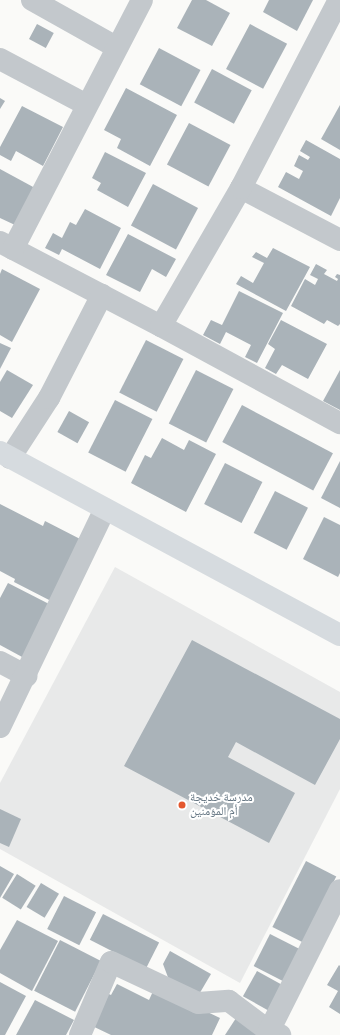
<!DOCTYPE html>
<html>
<head>
<meta charset="utf-8">
<style>
  body { margin:0 }
  #map { position:relative; width:340px; height:1035px; overflow:hidden; background:#fafaf8; font-family:Signika,"Noto Naskh Arabic",sans-serif }
  div>[style] { position:absolute }
  [style*='--x'] { left:calc(var(--x)*1px); top:calc(var(--y)*1px); width:calc(var(--w)*1px); rotate:calc(var(--a)*1deg) }
  .built>* { inset:0; background:#e8e9e9 }
  .building>* { inset:0; background:#aab3b9; transform-origin:0 0 }
  .minor>* { height:22px; margin:-11px; padding:0 11px; transform-origin:11px; border-radius:11px; background:#c3c8cc }
  .major>* { height:22px; margin:-11px; padding:0 11px; transform-origin:11px; border-radius:11px; background:#d6dbdf }
  .dots>* { width:11px; height:11px; translate:-50% -50%; box-sizing:border-box; border:2px solid #fff; border-radius:50% }
  span { translate:-50% -50%; white-space:nowrap; text-align:center; line-height:1.15; -webkit-text-stroke:4px #fff; paint-order:stroke }
  .poi-label { font-size:12px; color:#657683 }
  .left { translate:0 -50%; text-align:left }
</style>
</head>
<body>
<div id="map">
  <div class="built">
    <div style="clip-path:polygon(115px 567px,340px 692px,340px 789px,240px 983px,0 849px,0 783px)"></div>
  </div>
  <div class="building">
    <div style="clip-path:polygon(192px 0,206px 0,230px 13px,212px 46px,177px 28px)"></div>
    <div style="clip-path:polygon(269px 0,313px 0,297px 31px,263px 12px)"></div>
    <div style="left:37px;top:24px;width:19px;height:17px;rotate:28deg"></div>
    <div style="left:250px;top:24px;width:42px;height:51px;rotate:28deg"></div>
    <div style="left:159px;top:48px;width:47px;height:41px;rotate:28deg"></div>
    <div style="left:212px;top:69px;width:45px;height:38px;rotate:28deg"></div>
    <div style="clip-path:polygon(126px 88px,177px 115px,150px 166px,117px 148px,121px 139px,104px 130px)"></div>
    <div style="clip-path:polygon(0 98px,5px 101px,0 109px)"></div>
    <div style="clip-path:polygon(340px 105px,340px 150px,321px 139px)"></div>
    <div style="clip-path:polygon(22px 106px,63px 127px,43px 166px,16px 151px,11px 161px,0 155px,0 147px)"></div>
    <div style="left:189px;top:123px;width:47px;height:47px;rotate:28deg"></div>
    <div style="clip-path:polygon(306px 140px,340px 159px,340px 198px,331px 216px,278px 187px,286px 172px,299px 179px,303px 171px,294px 166px,299px 155px,308px 160px,310px 157px,300px 151px)"></div>
    <div style="clip-path:polygon(105px 152px,146px 173px,128px 207px,97px 190px,101px 183px,92px 178px)"></div>
    <div style="clip-path:polygon(0 169px,35px 188px,15px 225px,0 218px)"></div>
    <div style="left:153px;top:184px;width:51px;height:47px;rotate:28deg"></div>
    <div style="clip-path:polygon(85px 209px,121px 228px,100px 269px,62px 249px,59px 255px,45px 248px,53px 233px,62px 238px,70px 222px,76px 225px)"></div>
    <div style="clip-path:polygon(128px 234px,176px 259px,166px 277px,152px 269px,140px 292px,106px 275px)"></div>
    <div style="clip-path:polygon(273px 248px,310px 267px,286px 311px,236px 284px,241px 276px,253px 283px,264px 263px,252px 257px,256px 252px,267px 258px)"></div>
    <div style="clip-path:polygon(316px 264px,327px 270px,324px 274px,337px 281px,338px 279px,335px 277px,337px 274px,340px 275px,340px 324px,338px 326px,327px 320px,324px 324px,291px 306px,305px 279px,315px 285px,318px 279px,310px 275px)"></div>
    <div style="clip-path:polygon(2px 269px,40px 289px,12px 342px,0 335px,0 274px)"></div>
    <div style="clip-path:polygon(239px 291px,283px 313px,257px 363px,245px 357px,251px 345px,226px 332px,220px 344px,203px 335px,211px 320px,222px 325px)"></div>
    <div style="clip-path:polygon(281px 320px,327px 344px,308px 379px,282px 365px,276px 374px,265px 368px,275px 349px,268px 344px)"></div>
    <div style="left:146px;top:340px;width:42px;height:59px;rotate:27deg"></div>
    <div style="clip-path:polygon(0 343px,11px 348px,0 369px)"></div>
    <div style="clip-path:polygon(7px 370px,33px 385px,12px 418px,0 411px,0 382px)"></div>
    <div style="left:196px;top:370px;width:42px;height:60px;rotate:27deg"></div>
    <div style="clip-path:polygon(340px 370px,340px 410px,323px 401px)"></div>
    <div style="left:115px;top:400px;width:42px;height:59px;rotate:27deg"></div>
    <div style="left:242px;top:405px;width:103px;height:42px;rotate:28deg"></div>
    <div style="left:69px;top:411px;width:23px;height:24px;rotate:29deg"></div>
    <div style="clip-path:polygon(162px 438px,184px 450px,189px 440px,216px 454px,186px 512px,131px 483px,145px 455px,151px 458px)"></div>
    <div style="clip-path:polygon(340px 461px,340px 508px,321px 498px)"></div>
    <div style="left:225px;top:463px;width:42px;height:46px;rotate:27deg"></div>
    <div style="left:275px;top:491px;width:37px;height:47px;rotate:27deg"></div>
    <div style="clip-path:polygon(0 504px,43px 526px,45px 521px,84px 541px,53px 602px,14px 582px,15px 579px,0 571px)"></div>
    <div style="clip-path:polygon(324px 517px,340px 525px,340px 573px,338px 577px,303px 559px)"></div>
    <div style="clip-path:polygon(8px 583px,51px 605px,24px 658px,0 645px,0 598px)"></div>
    <div style="clip-path:polygon(192px 640px,340px 719px,340px 739px,315px 785px,236px 742px,228px 757px,295px 793px,269px 843px,124px 766px)"></div>
    <div style="clip-path:polygon(0 809px,21px 819px,9px 847px,0 843px)"></div>
    <div style="left:306px;top:861px;width:34px;height:74px;rotate:27deg"></div>
    <div style="clip-path:polygon(0 866px,14px 874px,0 898px)"></div>
    <div style="left:17px;top:874px;width:22px;height:28px;rotate:32deg"></div>
    <div style="left:41px;top:883px;width:21px;height:28px;rotate:31deg"></div>
    <div style="left:64px;top:896px;width:36px;height:37px;rotate:27deg"></div>
    <div style="left:103px;top:914px;width:63px;height:29px;rotate:27deg"></div>
    <div style="clip-path:polygon(17px 920px,58px 941px,32px 991px,0 973px,0 950px)"></div>
    <div style="left:270px;top:934px;width:36px;height:36px;rotate:27deg"></div>
    <div style="left:60px;top:940px;width:46px;height:57px;rotate:27deg"></div>
    <div style="clip-path:polygon(170px 951px,211px 974px,198px 996px,169px 980px,163px 964px)"></div>
    <div style="clip-path:polygon(339px 965px,340px 966px,340px 1014px,329px 1007px,338px 991px,327px 985px)"></div>
    <div style="left:257px;top:971px;width:29px;height:29px;rotate:29deg"></div>
    <div style="clip-path:polygon(0 982px,26px 996px,5px 1035px,0 1035px)"></div>
    <div style="clip-path:polygon(117px 984px,149px 1000px,155px 987px,220px 1018px,212px 1035px,111px 1035px,86px 1023px,102px 991px,111px 995px)"></div>
    <div style="clip-path:polygon(35px 1000px,74px 1020px,66px 1035px,16px 1035px)"></div>
    <div style="clip-path:polygon(238px 1015px,259px 1035px,225px 1035px)"></div>
  </div>
  <div class="minor">
    <div style="--x:32;--y:0;--w:96;--a:29.2"></div>
    <div style="--x:0;--y:59;--w:98;--a:27.9"></div>
    <div style="--x:241;--y:188;--w:112;--a:27.7"></div>
    <div style="--x:0;--y:242;--w:182;--a:27.6"></div>
    <div style="--x:161;--y:326;--w:204;--a:28.5"></div>
    <div style="--x:13;--y:249;--w:280;--a:-62.6"></div>
    <div style="--x:161;--y:326;--w:160;--a:-59.9"></div>
    <div style="--x:241;--y:188;--w:212;--a:-62.5"></div>
    <div style="--x:10;--y:458;--w:72;--a:-57"></div>
    <div style="--x:49;--y:398;--w:116;--a:-62.8"></div>
    <div style="--x:0;--y:662;--w:30;--a:28"></div>
    <div style="--x:0;--y:727;--w:242;--a:-64.3"></div>
    <div style="--x:80;--y:1035;--w:79;--a:-67"></div>
    <div style="--x:111;--y:962;--w:96;--a:25.2"></div>
    <div style="--x:198;--y:1003;--w:31;--a:-4"></div>
    <div style="--x:229;--y:1001;--w:50;--a:36.9"></div>
    <div style="--x:269;--y:1031;--w:12;--a:20"></div>
    <div style="--x:267;--y:1035;--w:162;--a:-63.3"></div>
  </div>
  <div class="major">
    <div style="--x:0;--y:452;--w:386;--a:28.3"></div>
  </div>
  <div class="dots">
    <div style="left:182px;top:805px;background:#e4572e"></div>
  </div>
  <div class="poi-label">
    <span class="left" style="left:190px;top:805px">مدرسة خديجة<br>أم المؤمنين</span>
  </div>
</div>
</body>
</html>
